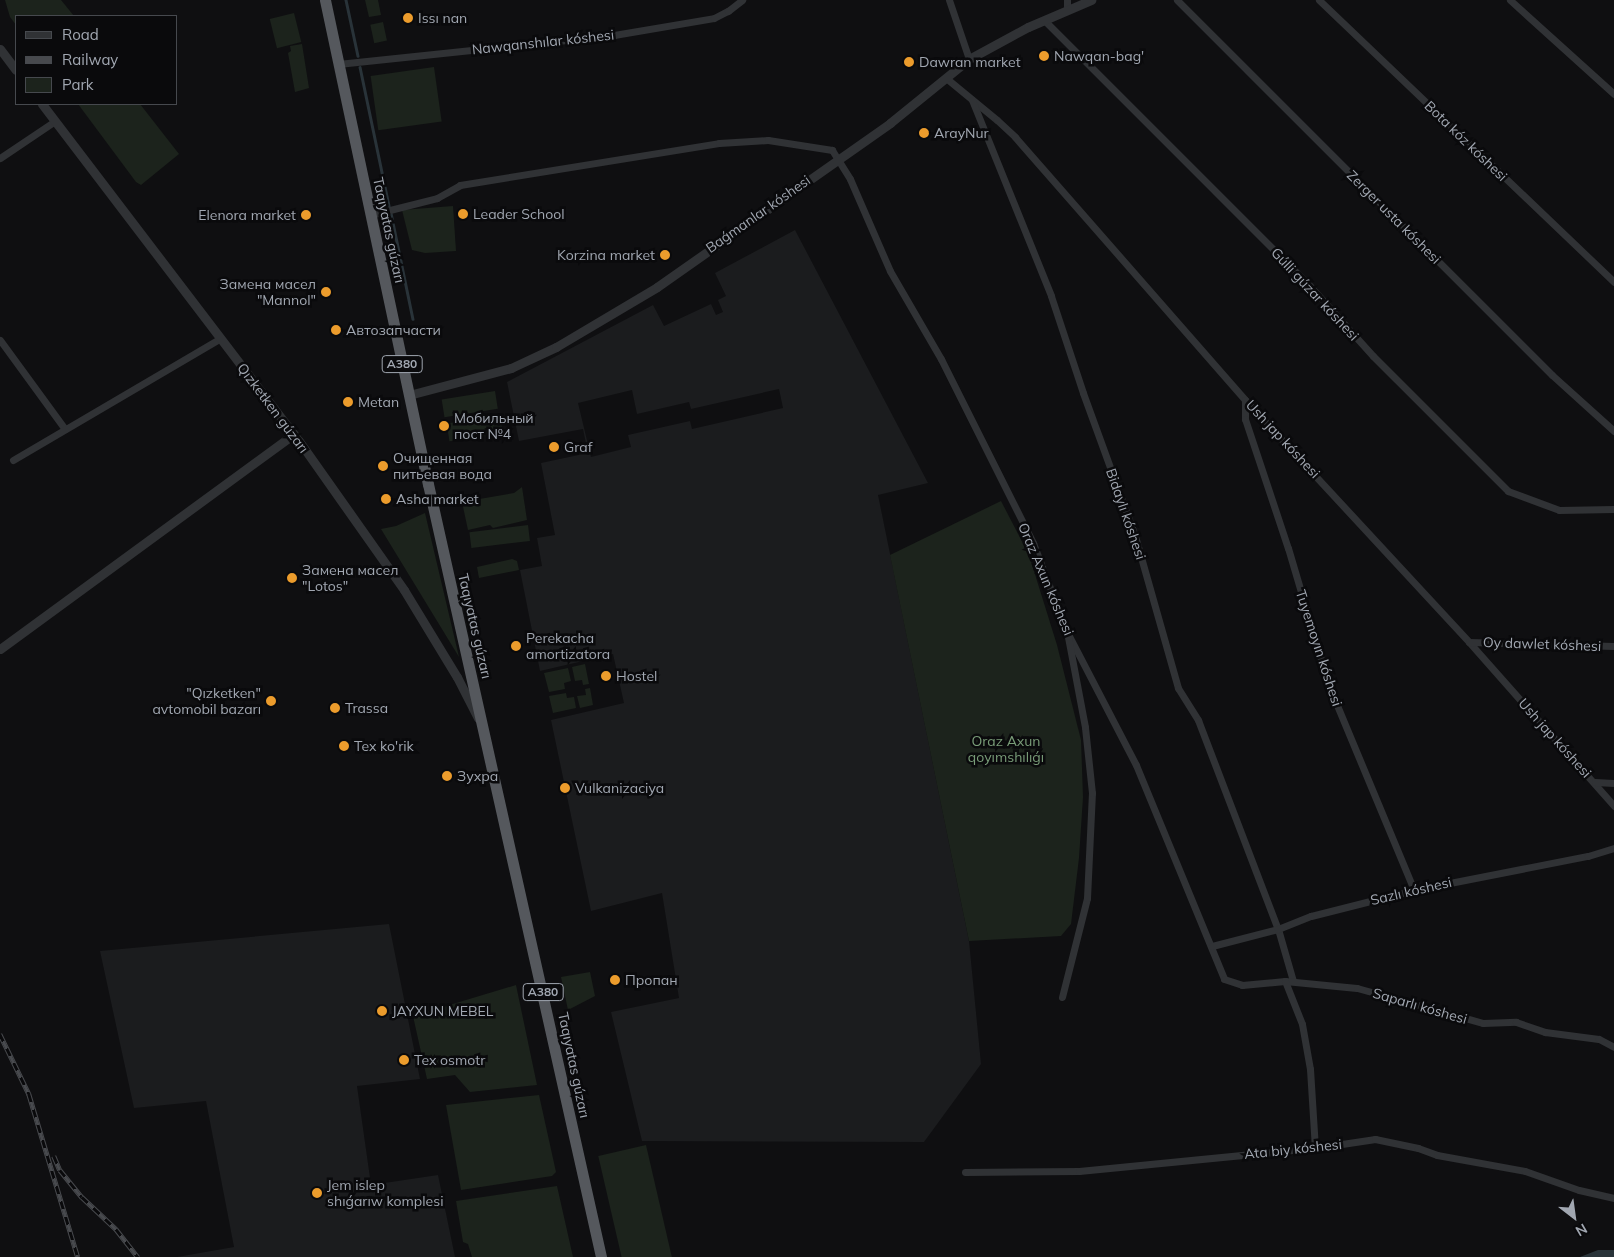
<!DOCTYPE html>
<html>
<head>
<meta charset="utf-8">
<style>
  body { margin:0 }
  #map { position:relative; width:1614px; height:1257px; overflow:hidden; background:#0f0f11; font-family:Mulish,sans-serif }
  div>[style] { position:absolute }
  [style*='--x'] { left:calc(var(--x)*1px); top:calc(var(--y)*1px); width:calc(var(--w)*1px); rotate:calc(var(--a)*1deg) }
  .built>* { inset:0; background:#1b1c1e }
  .green>* { inset:0; background:#1c231c; transform-origin:0 0 }
  .water>* { inset:0; background:#293339 }
  .stream>* { height:2.5px; margin:-1.25px; padding:0 1.25px; transform-origin:1.25px; border-radius:1.25px; background:#293339 }
  .minor>* { height:7px; margin:-3.5px; padding:0 3.5px; transform-origin:3.5px; border-radius:3.5px; background:#303235 }
  .tertiary>* { height:9px; margin:-4.5px; padding:0 4.5px; transform-origin:4.5px; border-radius:4.5px; background:#303235 }
  .trunk>* { height:11px; margin:-5.5px; padding:0 5.5px; transform-origin:5.5px; border-radius:5.5px; background:#55585d }
  .rail>* { height:4.5px; margin-top:-2.25px; transform-origin:0; background:repeating-linear-gradient(90deg,#0a0a0c 0 8px,#484a4e 0 16px); box-sizing:border-box; border-block:1px solid #484a4e }
  .dots>* { width:14px; height:14px; translate:-50% -50%; box-sizing:border-box; border:2px solid #0a0a0c; border-radius:50% }
  span { translate:-50% -50%; white-space:nowrap; text-align:center; line-height:1.15; -webkit-text-stroke:5px #0a0a0c; paint-order:stroke }
  .shield-label span { padding:1px 4px; background:#0a0a0c; border:1px solid; border-radius:4px; -webkit-text-stroke-width:0 }
  .shield-label { font-size:12px; color:#a1a7b1; font-weight:700 }
  .poi-label { font-size:14px; color:#a1a7b1 }
  .left { translate:0 -50%; text-align:left }
  .right { translate:-100% -50%; text-align:right }
  .street-label { font-size:14px; color:#a1a7b1 }
  .park-label { font-size:14px; color:#799c78 }
  .legend { position:absolute; left:15px; top:15px; width:162px; height:90px; box-sizing:border-box; background:#0a0a0c; border:1px solid #46494e; margin:0; padding:6px 9px; list-style:none; font-size:15px; color:#a1a7b1 }
  .legend li { display:flex; align-items:center; gap:10px; height:25px }
  .legend b { width:25px; border:1px solid #46494e }
  .north { position:absolute; left:1549px; top:1192px; width:50px; height:50px; -webkit-text-stroke:4px #0a0a0c; paint-order:stroke; rotate:150deg; font-size:14px; font-weight:700; line-height:20px; text-align:center; color:#a1a7b1 }
  .north::after { content:''; display:block; margin:auto; width:18px; height:22px; background:#a1a7b1; clip-path:polygon(50% 0,100% 100%,50% 72%,0 100%) }
</style>
</head>
<body>
<div id="map">
  <div class="built">
    <div style="clip-path:polygon(evenodd,795px 230px,928px 483px,878px 495px,969px 941px,981px 1064px,924px 1142px,642px 1141px,611px 1012px,679px 998px,662px 893px,591px 911px,551px 720px,624px 703px,613px 654px,540px 671px,520px 570px,542px 566px,537px 538px,555px 535px,541px 463px,588px 453px,583px 429px,519px 441px,507px 382px,653px 305px,664px 326px,711px 304px,716px 315px,723px 312px,718px 300px,726px 296px,715px 273px,795px 230px,779px 389px,783px 408px,692px 429px,690px 421px,628px 435px,631px 447px,591px 457px,578px 403px,632px 390px,637px 414px,689px 402px,691px 409px,779px 389px)"></div>
    <div style="clip-path:polygon(389px 924px,420px 1079px,357px 1086px,371px 1185px,438px 1175px,455px 1257px,177px 1257px,234px 1247px,206px 1101px,134px 1108px,100px 951px)"></div>
  </div>
  <div class="green">
    <div style="clip-path:polygon(5px 0,61px 0,74px 16px,16px 16px,16px 25px,10px 17px)"></div>
    <div style="clip-path:polygon(365px 0,378px 0,381px 15px,369px 17px)"></div>
    <div style="left:294px;top:13px;width:30px;height:25px;rotate:76deg"></div>
    <div style="left:383px;top:22px;width:19px;height:13px;rotate:78deg"></div>
    <div style="clip-path:polygon(302px 44px,309px 88px,295px 92px,288px 53px,291px 51px,290px 46px)"></div>
    <div style="left:434px;top:67px;width:55px;height:64px;rotate:82deg"></div>
    <div style="clip-path:polygon(78px 104px,140px 104px,179px 154px,141px 185px,136px 182px)"></div>
    <div style="clip-path:polygon(453px 206px,456px 251px,425px 253px,412px 250px,402px 210px)"></div>
    <div style="left:495px;top:391px;width:18px;height:54px;rotate:81deg"></div>
    <div style="left:500px;top:415px;width:18px;height:54px;rotate:81deg"></div>
    <div style="clip-path:polygon(522px 487px,527px 520px,493px 528px,490px 525px,468px 530px,462px 502px,514px 493px)"></div>
    <div style="clip-path:polygon(1001px 501px,1029px 555px,1057px 645px,1081px 740px,1083px 797px,1079px 858px,1071px 924px,1061px 936px,969px 941px,890px 555px)"></div>
    <div style="clip-path:polygon(425px 513px,459px 657px,381px 529px,396px 526px)"></div>
    <div style="left:528px;top:525px;width:16px;height:59px;rotate:83deg"></div>
    <div style="clip-path:polygon(512px 559px,517px 561px,519px 570px,479px 578px,477px 567px)"></div>
    <div style="clip-path:polygon(585px 664px,589px 684px,583px 685px,582px 680px,575px 681px,572px 667px)"></div>
    <div style="clip-path:polygon(568px 668px,571px 681px,564px 683px,565px 689px,549px 692px,544px 673px)"></div>
    <div style="clip-path:polygon(590px 688px,593px 705px,580px 708px,577px 696px,586px 695px,585px 689px)"></div>
    <div style="clip-path:polygon(566px 693px,567px 698px,574px 697px,576px 708px,553px 713px,549px 696px)"></div>
    <div style="clip-path:polygon(590px 972px,595px 996px,568px 1010px,561px 977px)"></div>
    <div style="clip-path:polygon(516px 985px,537px 1085px,470px 1092px,455px 1075px,427px 1079px,413px 1016px)"></div>
    <div style="clip-path:polygon(539px 1095px,556px 1172px,552px 1176px,461px 1190px,446px 1105px)"></div>
    <div style="left:646px;top:1145px;width:115px;height:49px;rotate:77deg"></div>
    <div style="clip-path:polygon(557px 1186px,573px 1257px,472px 1257px,468px 1244px,463px 1242px,456px 1201px)"></div>
  </div>
  <div class="water">
    <div style="clip-path:polygon(1598px 1250px,1614px 1250px,1614px 1257px,1580px 1257px)"></div>
  </div>
  <div class="stream">
    <div style="--x:346;--y:0;--w:57;--a:77.9"></div>
    <div style="--x:360;--y:67;--w:142;--a:78.2"></div>
    <div style="--x:391;--y:213;--w:108;--a:78.3"></div>
  </div>
  <div class="minor">
    <div style="--x:949;--y:0;--w:62;--a:71.3"></div>
    <div style="--x:1067;--y:0;--w:9;--a:90"></div>
    <div style="--x:1177;--y:0;--w:530;--a:45"></div>
    <div style="--x:1552;--y:375;--w:84;--a:42.1"></div>
    <div style="--x:1319;--y:0;--w:408;--a:43.7"></div>
    <div style="--x:1510;--y:0;--w:140;--a:42.1"></div>
    <div style="--x:1044;--y:20;--w:376;--a:45"></div>
    <div style="--x:1310;--y:286;--w:94;--a:48"></div>
    <div style="--x:1373;--y:356;--w:191;--a:45"></div>
    <div style="--x:1508;--y:491;--w:54;--a:20.4"></div>
    <div style="--x:1559;--y:510;--w:55;--a:-1"></div>
    <div style="--x:338;--y:64;--w:278;--a:-6"></div>
    <div style="--x:614;--y:35;--w:101;--a:-9.6"></div>
    <div style="--x:714;--y:18;--w:16;--a:-27"></div>
    <div style="--x:728;--y:11;--w:18;--a:-38"></div>
    <div style="--x:946;--y:78;--w:66;--a:39.5"></div>
    <div style="--x:997;--y:120;--w:25;--a:43"></div>
    <div style="--x:1015;--y:137;--w:349;--a:48.8"></div>
    <div style="--x:1245;--y:400;--w:330;--a:47.2"></div>
    <div style="--x:1469;--y:642;--w:219;--a:48.5"></div>
    <div style="--x:972;--y:100;--w:211;--a:68"></div>
    <div style="--x:1051;--y:296;--w:102;--a:71.7"></div>
    <div style="--x:1083;--y:393;--w:152;--a:70"></div>
    <div style="--x:1135;--y:536;--w:158;--a:74.2"></div>
    <div style="--x:1178;--y:688;--w:38;--a:58"></div>
    <div style="--x:1198;--y:720;--w:224;--a:69.1"></div>
    <div style="--x:1278;--y:929;--w:54;--a:73.9"></div>
    <div style="--x:0;--y:158;--w:66;--a:-33.9"></div>
    <div style="--x:370;--y:215;--w:69;--a:-14.2"></div>
    <div style="--x:437;--y:198;--w:26;--a:-29"></div>
    <div style="--x:460;--y:185;--w:262;--a:-9.2"></div>
    <div style="--x:719;--y:143;--w:49;--a:-3.5"></div>
    <div style="--x:768;--y:140;--w:65;--a:8.9"></div>
    <div style="--x:832;--y:150;--w:34;--a:58"></div>
    <div style="--x:850;--y:179;--w:100;--a:66.5"></div>
    <div style="--x:890;--y:271;--w:102;--a:59.9"></div>
    <div style="--x:941;--y:359;--w:206;--a:63.4"></div>
    <div style="--x:1033;--y:543;--w:93;--a:69.2"></div>
    <div style="--x:1066;--y:630;--w:152;--a:62.6"></div>
    <div style="--x:1136;--y:765;--w:231;--a:67.6"></div>
    <div style="--x:1224;--y:979;--w:19;--a:18"></div>
    <div style="--x:1242;--y:985;--w:43;--a:-5.3"></div>
    <div style="--x:1285;--y:981;--w:72;--a:5.6"></div>
    <div style="--x:1357;--y:988;--w:131;--a:15.5"></div>
    <div style="--x:1483;--y:1023;--w:33;--a:-2"></div>
    <div style="--x:1516;--y:1022;--w:31;--a:19"></div>
    <div style="--x:1545;--y:1032;--w:54;--a:7.4"></div>
    <div style="--x:1599;--y:1039;--w:17;--a:28"></div>
    <div style="--x:0;--y:340;--w:110;--a:53.9"></div>
    <div style="--x:1245;--y:400;--w:19;--a:90"></div>
    <div style="--x:1245;--y:419;--w:136;--a:71.6"></div>
    <div style="--x:1288;--y:548;--w:144;--a:73.5"></div>
    <div style="--x:1329;--y:686;--w:221;--a:67.4"></div>
    <div style="--x:13;--y:460;--w:241;--a:-30.4"></div>
    <div style="--x:1469;--y:642;--w:145;--a:1.6"></div>
    <div style="--x:1595;--y:782;--w:19;--a:3"></div>
    <div style="--x:1212;--y:946;--w:68;--a:-14.4"></div>
    <div style="--x:1278;--y:929;--w:35;--a:-22"></div>
    <div style="--x:1311;--y:916;--w:106;--a:-14.2"></div>
    <div style="--x:1414;--y:890;--w:177;--a:-11.1"></div>
    <div style="--x:1588;--y:856;--w:27;--a:-17"></div>
    <div style="--x:1285;--y:981;--w:46;--a:68.4"></div>
    <div style="--x:1302;--y:1024;--w:46;--a:79.9"></div>
    <div style="--x:1310;--y:1069;--w:79;--a:86.4"></div>
    <div style="--x:1062;--y:997;--w:102;--a:-75.8"></div>
    <div style="--x:1087;--y:898;--w:105;--a:-87.3"></div>
    <div style="--x:1092;--y:793;--w:66;--a:-96.1"></div>
    <div style="--x:1085;--y:727;--w:92;--a:-100.7"></div>
    <div style="--x:965;--y:1172;--w:114;--a:-0.5"></div>
    <div style="--x:1079;--y:1171;--w:237;--a:-5.6"></div>
    <div style="--x:1315;--y:1148;--w:61;--a:-8.5"></div>
    <div style="--x:1375;--y:1139;--w:44;--a:11.8"></div>
    <div style="--x:1418;--y:1148;--w:20;--a:20"></div>
    <div style="--x:1437;--y:1155;--w:89;--a:10.3"></div>
    <div style="--x:1525;--y:1171;--w:57;--a:19.4"></div>
    <div style="--x:1579;--y:1190;--w:36;--a:13"></div>
  </div>
  <div class="tertiary">
    <div style="--x:0;--y:49;--w:26;--a:53"></div>
    <div style="--x:42;--y:104;--w:424;--a:52.7"></div>
    <div style="--x:299;--y:441;--w:182;--a:54.8"></div>
    <div style="--x:404;--y:590;--w:102;--a:58.7"></div>
    <div style="--x:457;--y:677;--w:46;--a:62.9"></div>
    <div style="--x:409;--y:395;--w:106;--a:-14.8"></div>
    <div style="--x:511;--y:368;--w:50;--a:-25"></div>
    <div style="--x:556;--y:347;--w:117;--a:-30.7"></div>
    <div style="--x:657;--y:287;--w:285;--a:-35.1"></div>
    <div style="--x:890;--y:123;--w:102;--a:-39"></div>
    <div style="--x:969;--y:59;--w:67;--a:-28.5"></div>
    <div style="--x:1028;--y:27;--w:69;--a:-23.2"></div>
    <div style="--x:0;--y:649;--w:364;--a:-36.2"></div>
  </div>
  <div class="trunk">
    <div style="--x:325;--y:0;--w:495;--a:78"></div>
    <div style="--x:428;--y:484;--w:792;--a:77.38"></div>
  </div>
  <div class="rail">
    <div style="--x:0;--y:1034;--w:67;--a:64.2"></div>
    <div style="--x:29;--y:1094;--w:170;--a:73.3"></div>
    <div style="--x:54;--y:1156;--w:15;--a:67"></div>
    <div style="--x:60;--y:1170;--w:35;--a:51"></div>
    <div style="--x:82;--y:1197;--w:47;--a:43.3"></div>
    <div style="--x:116;--y:1229;--w:36;--a:52"></div>
  </div>
  <div class="dots">
    <div style="left:408px;top:18px;background:#ec9c2c"></div>
    <div style="left:1044px;top:56px;background:#ec9c2c"></div>
    <div style="left:909px;top:62px;background:#ec9c2c"></div>
    <div style="left:924px;top:133px;background:#ec9c2c"></div>
    <div style="left:463px;top:214px;background:#ec9c2c"></div>
    <div style="left:306px;top:215px;background:#ec9c2c"></div>
    <div style="left:665px;top:255px;background:#ec9c2c"></div>
    <div style="left:326px;top:292px;background:#ec9c2c"></div>
    <div style="left:336px;top:330px;background:#ec9c2c"></div>
    <div style="left:348px;top:402px;background:#ec9c2c"></div>
    <div style="left:444px;top:426px;background:#ec9c2c"></div>
    <div style="left:554px;top:447px;background:#ec9c2c"></div>
    <div style="left:383px;top:466px;background:#ec9c2c"></div>
    <div style="left:386px;top:499px;background:#ec9c2c"></div>
    <div style="left:292px;top:578px;background:#ec9c2c"></div>
    <div style="left:516px;top:646px;background:#ec9c2c"></div>
    <div style="left:606px;top:676px;background:#ec9c2c"></div>
    <div style="left:271px;top:701px;background:#ec9c2c"></div>
    <div style="left:335px;top:708px;background:#ec9c2c"></div>
    <div style="left:344px;top:746px;background:#ec9c2c"></div>
    <div style="left:447px;top:776px;background:#ec9c2c"></div>
    <div style="left:565px;top:788px;background:#ec9c2c"></div>
    <div style="left:615px;top:980px;background:#ec9c2c"></div>
    <div style="left:382px;top:1011px;background:#ec9c2c"></div>
    <div style="left:404px;top:1060px;background:#ec9c2c"></div>
    <div style="left:317px;top:1193px;background:#ec9c2c"></div>
  </div>
  <div class="shield-label">
    <span style="left:402px;top:364px">A380</span>
    <span style="left:543px;top:992px">A380</span>
  </div>
  <div class="poi-label">
    <span class="left" style="left:418px;top:18px">Issı nan</span>
    <span class="left" style="left:1054px;top:56px">Nawqan-bag'</span>
    <span class="left" style="left:919px;top:62px">Dawran market</span>
    <span class="left" style="left:934px;top:133px">ArayNur</span>
    <span class="left" style="left:473px;top:214px">Leader School</span>
    <span class="right" style="left:296px;top:215px">Elenora market</span>
    <span class="right" style="left:655px;top:255px">Korzina market</span>
    <span class="right" style="left:316px;top:292px">Замена масел<br>"Mannol"</span>
    <span class="left" style="left:346px;top:330px">Автозапчасти</span>
    <span class="left" style="left:358px;top:402px">Metan</span>
    <span class="left" style="left:454px;top:426px">Мобильный<br>пост №4</span>
    <span class="left" style="left:564px;top:447px">Graf</span>
    <span class="left" style="left:393px;top:466px">Очищенная<br>питьевая вода</span>
    <span class="left" style="left:396px;top:499px">Asha market</span>
    <span class="left" style="left:302px;top:578px">Замена масел<br>"Lotos"</span>
    <span class="left" style="left:526px;top:646px">Perekacha<br>amortizatora</span>
    <span class="left" style="left:616px;top:676px">Hostel</span>
    <span class="right" style="left:261px;top:701px">"Qızketken"<br>avtomobil bazarı</span>
    <span class="left" style="left:345px;top:708px">Trassa</span>
    <span class="left" style="left:354px;top:746px">Tex ko'rik</span>
    <span class="left" style="left:457px;top:776px">Зухра</span>
    <span class="left" style="left:575px;top:788px">Vulkanizaciya</span>
    <span class="left" style="left:625px;top:980px">Пропан</span>
    <span class="left" style="left:392px;top:1011px">JAYXUN MEBEL</span>
    <span class="left" style="left:414px;top:1060px">Tex osmotr</span>
    <span class="left" style="left:327px;top:1193px">Jem islep<br>shıǵarıw komplesi</span>
  </div>
  <div class="street-label">
    <span style="left:543px;top:42px;rotate:-6deg">Nawqanshılar kóshesi</span>
    <span style="left:1466px;top:141px;rotate:44deg">Bota kóz kóshesi</span>
    <span style="left:758px;top:214px;rotate:-35deg">Baǵmanlar kóshesi</span>
    <span style="left:1394px;top:217px;rotate:45deg">Zerger usta kóshesi</span>
    <span style="left:389px;top:230px;rotate:78deg">Taqıyatas gúzarı</span>
    <span style="left:1315px;top:294px;rotate:47deg">Gúlli gúzar kóshesi</span>
    <span style="left:273px;top:408px;rotate:53deg">Qızketken gúzarı</span>
    <span style="left:1283px;top:439px;rotate:47deg">Ush jap kóshesi</span>
    <span style="left:1126px;top:514px;rotate:71deg">Bidaylı kóshesi</span>
    <span style="left:1046px;top:579px;rotate:67deg">Oraz Axun kóshesi</span>
    <span style="left:475px;top:626px;rotate:77deg">Taqıyatas gúzarı</span>
    <span style="left:1542px;top:644px;rotate:2deg">Oy dawlet kóshesi</span>
    <span style="left:1319px;top:648px;rotate:72deg">Tuyemoyın kóshesi</span>
    <span style="left:1555px;top:738px;rotate:48deg">Ush jap kóshesi</span>
    <span style="left:1411px;top:891px;rotate:-13deg">Sazlı kóshesi</span>
    <span style="left:1420px;top:1006px;rotate:16deg">Saparlı kóshesi</span>
    <span style="left:574px;top:1065px;rotate:78deg">Taqıyatas gúzarı</span>
    <span style="left:1293px;top:1149px;rotate:-6deg">Ata biy kóshesi</span>
  </div>
  <div class="park-label">
    <span style="left:1006px;top:749px">Oraz Axun<br>qoyımshılıǵı</span>
  </div>
  <ul class="legend">
  <li><b style="height:6px;background:#303235"></b>Road</li>
  <li><b style="height:6px;background:#484a4e"></b>Railway</li>
  <li><b style="height:14px;background:#1c231c"></b>Park</li>
  </ul>
  <div class="north">N</div>
</div>
</body>
</html>
